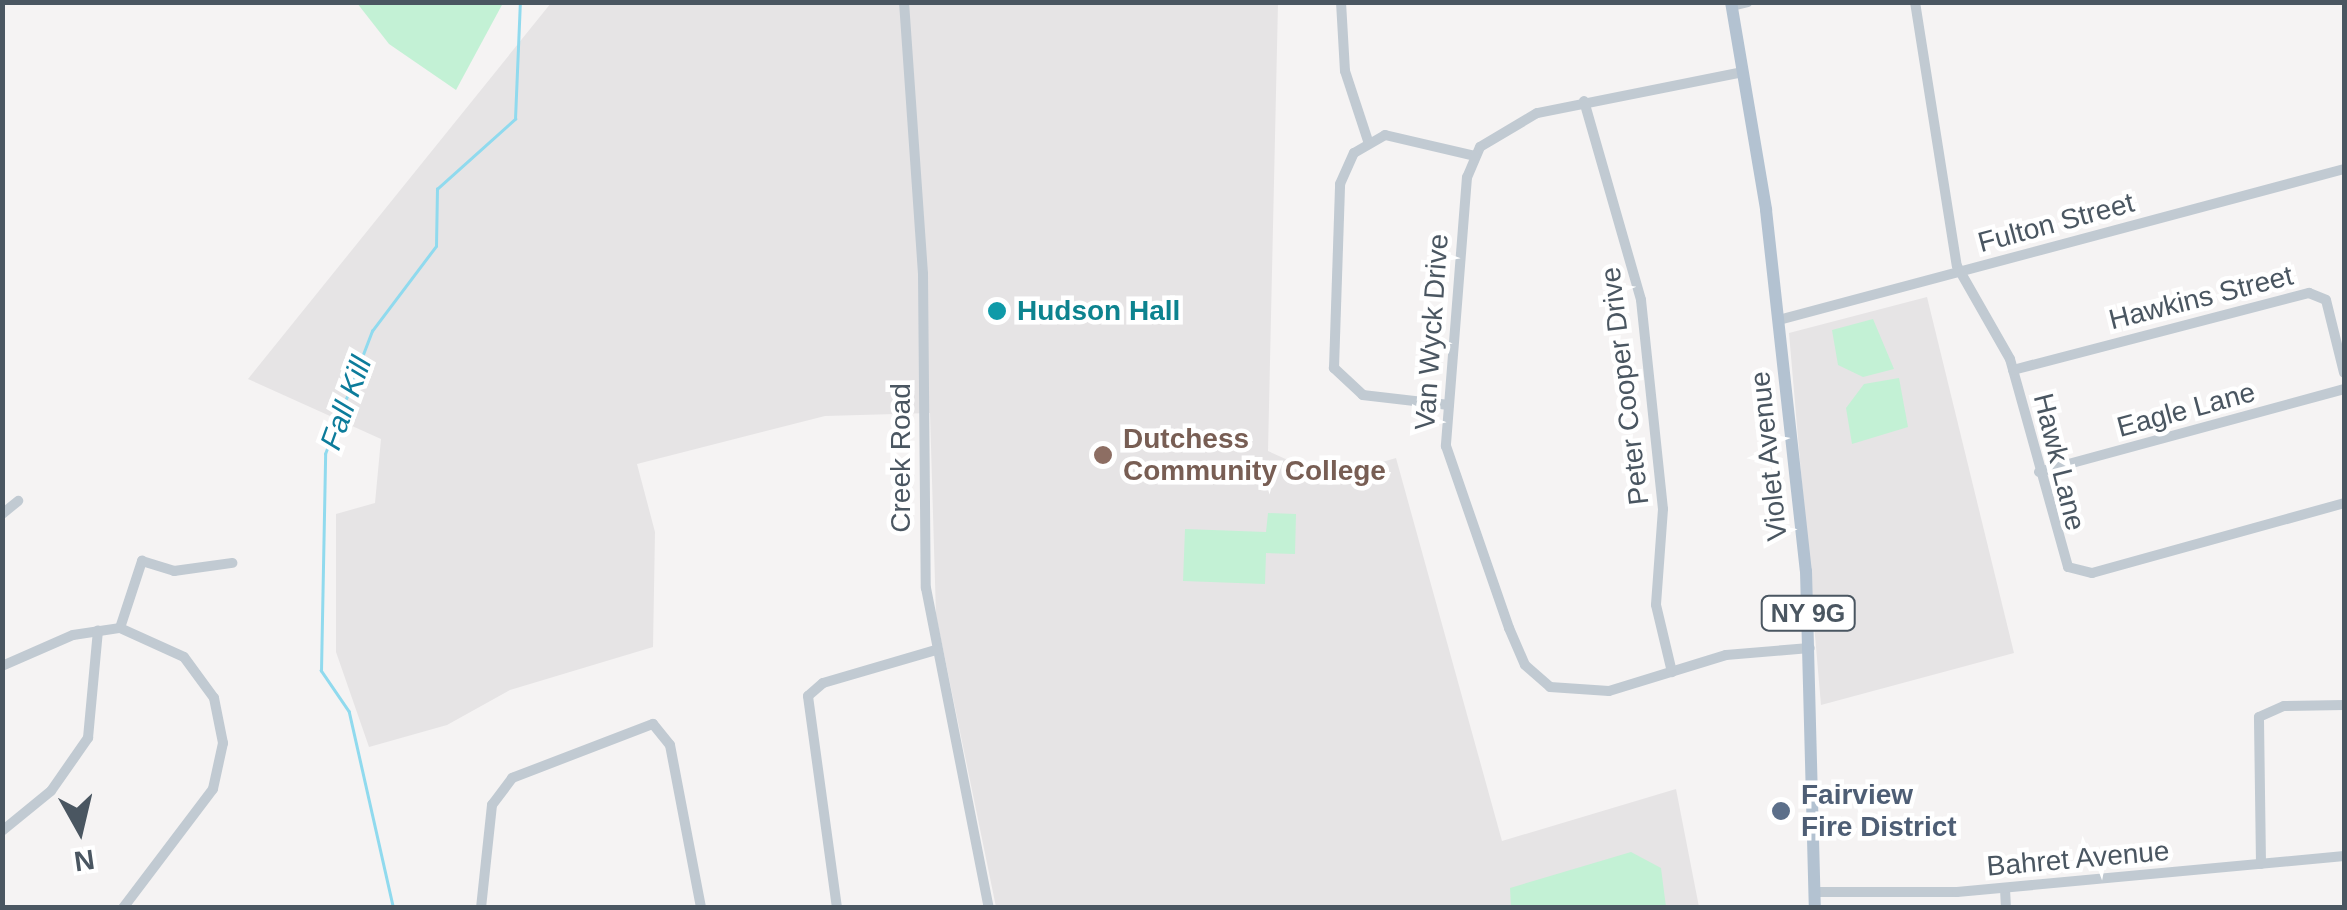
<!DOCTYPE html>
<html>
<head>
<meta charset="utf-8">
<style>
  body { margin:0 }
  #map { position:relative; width:2347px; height:910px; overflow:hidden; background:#f5f3f3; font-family:Arial,sans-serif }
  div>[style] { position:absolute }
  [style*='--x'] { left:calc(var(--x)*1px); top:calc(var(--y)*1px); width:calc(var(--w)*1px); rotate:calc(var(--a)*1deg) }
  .education>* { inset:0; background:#e6e4e5 }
  .green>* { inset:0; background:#c3f1d5 }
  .stream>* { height:2.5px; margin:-1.25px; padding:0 1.25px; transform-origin:1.25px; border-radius:1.25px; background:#90daee }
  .minor>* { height:10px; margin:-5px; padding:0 5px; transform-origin:5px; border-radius:5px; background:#c1cad2 }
  .major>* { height:12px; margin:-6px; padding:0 6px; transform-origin:6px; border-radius:6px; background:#b3c2d1 }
  .dots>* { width:28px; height:28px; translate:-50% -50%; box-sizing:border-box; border:5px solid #fff; border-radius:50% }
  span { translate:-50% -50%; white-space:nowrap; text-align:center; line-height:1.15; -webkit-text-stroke:9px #fff; paint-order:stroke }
  .shield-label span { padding:2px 8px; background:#fff; border:2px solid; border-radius:8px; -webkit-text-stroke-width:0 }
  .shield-label { font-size:25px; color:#4a5661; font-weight:700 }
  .street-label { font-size:28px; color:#4a5661 }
  .culture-label { font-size:28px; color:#0d838f; font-weight:700 }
  .left { translate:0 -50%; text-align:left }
  .education-label { font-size:28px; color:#785e54; font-weight:700 }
  .service-label { font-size:28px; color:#4e5e75; font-weight:700 }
  .water-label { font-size:30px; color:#0c7c9b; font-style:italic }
  .frame { position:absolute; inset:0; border:5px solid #4a5661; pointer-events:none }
  .north { position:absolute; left:30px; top:780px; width:100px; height:100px; -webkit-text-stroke:8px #fff; paint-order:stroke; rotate:172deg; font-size:28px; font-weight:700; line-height:40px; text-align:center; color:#4a5661 }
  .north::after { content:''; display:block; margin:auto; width:35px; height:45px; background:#4a5661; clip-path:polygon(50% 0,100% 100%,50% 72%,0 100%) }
</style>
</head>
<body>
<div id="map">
  <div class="education">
    <div style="clip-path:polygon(551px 3px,1278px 3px,1268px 451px,1328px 478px,1396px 458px,1502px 841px,1676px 789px,1699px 907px,996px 907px,936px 615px,930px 413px,825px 416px,637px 464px,655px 532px,653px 647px,510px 690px,447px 725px,369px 747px,336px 652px,336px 514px,375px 503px,381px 439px,248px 379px)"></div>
    <div style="clip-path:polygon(1927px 297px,2014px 653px,1821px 705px,1789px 333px)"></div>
  </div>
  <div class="green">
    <div style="clip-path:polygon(357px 3px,503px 3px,456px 90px,389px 44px)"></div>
    <div style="clip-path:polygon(1873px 319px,1894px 369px,1863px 377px,1838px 365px,1832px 330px)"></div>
    <div style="clip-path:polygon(1899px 378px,1908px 427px,1852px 444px,1846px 408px,1864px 384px)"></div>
    <div style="clip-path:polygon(1268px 513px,1296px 514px,1295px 554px,1266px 553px,1265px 584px,1183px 581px,1185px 529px,1266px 532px)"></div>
    <div style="clip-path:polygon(1631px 852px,1661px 868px,1666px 907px,1511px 907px,1510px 888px)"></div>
  </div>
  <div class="stream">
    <div style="--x:393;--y:908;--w:201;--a:-102.7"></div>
    <div style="--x:349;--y:712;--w:50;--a:-124.3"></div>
    <div style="--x:321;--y:671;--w:217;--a:-88.9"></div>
    <div style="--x:325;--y:454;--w:132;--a:-69.1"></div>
    <div style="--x:372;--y:331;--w:106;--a:-53"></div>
    <div style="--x:436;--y:246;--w:57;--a:-89"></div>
    <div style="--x:437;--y:189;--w:105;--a:-41.9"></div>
    <div style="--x:515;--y:119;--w:117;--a:-87.6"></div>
  </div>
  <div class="minor">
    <div style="--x:904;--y:2;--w:273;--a:86"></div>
    <div style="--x:923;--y:274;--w:314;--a:89.5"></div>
    <div style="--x:926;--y:588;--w:326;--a:78.9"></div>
    <div style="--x:1341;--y:2;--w:69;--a:86.7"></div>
    <div style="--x:1345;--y:71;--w:74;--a:71.8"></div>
    <div style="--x:1915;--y:2;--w:267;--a:81"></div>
    <div style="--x:1957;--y:266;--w:107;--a:60.3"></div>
    <div style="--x:2010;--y:359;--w:216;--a:74.4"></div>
    <div style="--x:2068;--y:567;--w:25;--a:14"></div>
    <div style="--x:2092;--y:573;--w:262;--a:-15.5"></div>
    <div style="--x:1732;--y:6;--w:16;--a:-14"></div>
    <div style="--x:1743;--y:72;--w:210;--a:168.7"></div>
    <div style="--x:1537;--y:113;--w:66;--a:149.2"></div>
    <div style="--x:1480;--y:147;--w:33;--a:113"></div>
    <div style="--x:1467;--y:177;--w:270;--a:94.5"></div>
    <div style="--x:1446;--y:446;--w:193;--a:70.9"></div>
    <div style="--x:1509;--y:628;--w:40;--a:66.6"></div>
    <div style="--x:1525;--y:665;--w:33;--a:41"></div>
    <div style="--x:1550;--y:687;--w:59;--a:3.9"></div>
    <div style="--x:1609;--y:691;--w:122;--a:-17.1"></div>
    <div style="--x:1726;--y:655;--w:84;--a:-4.8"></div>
    <div style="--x:1584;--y:101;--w:207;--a:74"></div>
    <div style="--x:1641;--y:300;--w:210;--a:84"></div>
    <div style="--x:1663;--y:509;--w:96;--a:94.2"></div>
    <div style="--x:1656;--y:605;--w:69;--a:76.6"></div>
    <div style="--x:1779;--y:320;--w:585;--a:-14.96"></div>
    <div style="--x:2013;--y:370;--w:306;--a:-14.6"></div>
    <div style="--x:2309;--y:293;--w:18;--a:22"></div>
    <div style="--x:2326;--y:300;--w:75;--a:76.1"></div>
    <div style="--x:1449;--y:405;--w:87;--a:-173.4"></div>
    <div style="--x:1363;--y:395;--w:40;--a:-137"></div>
    <div style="--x:1334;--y:368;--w:184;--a:-88.1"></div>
    <div style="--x:1340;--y:184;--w:34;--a:-66"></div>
    <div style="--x:1354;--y:153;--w:36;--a:-30"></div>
    <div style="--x:1385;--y:135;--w:92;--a:13.1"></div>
    <div style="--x:2039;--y:472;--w:316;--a:-15.2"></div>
    <div style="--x:2;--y:514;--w:21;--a:-39"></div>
    <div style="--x:120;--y:628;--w:71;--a:-71.8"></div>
    <div style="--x:142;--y:561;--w:34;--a:17"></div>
    <div style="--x:174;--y:571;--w:59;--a:-7.9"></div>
    <div style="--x:2;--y:666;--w:77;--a:-23.6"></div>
    <div style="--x:73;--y:635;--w:48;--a:-8.5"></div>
    <div style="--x:120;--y:628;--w:70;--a:24.4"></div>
    <div style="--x:184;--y:657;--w:51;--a:53.8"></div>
    <div style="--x:214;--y:698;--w:46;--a:78.7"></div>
    <div style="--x:223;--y:743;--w:47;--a:102.3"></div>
    <div style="--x:213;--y:789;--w:149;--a:127.1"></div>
    <div style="--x:2;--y:831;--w:63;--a:-39.2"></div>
    <div style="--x:51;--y:791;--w:65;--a:-55.1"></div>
    <div style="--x:88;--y:738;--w:108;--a:-84.7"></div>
    <div style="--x:2261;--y:864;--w:147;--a:-90.8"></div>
    <div style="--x:2259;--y:717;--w:27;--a:-24"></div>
    <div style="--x:2284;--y:706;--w:60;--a:-1"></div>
    <div style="--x:2005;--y:889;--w:19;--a:87"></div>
    <div style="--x:1814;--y:892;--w:143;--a:0"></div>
    <div style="--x:1957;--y:892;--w:389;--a:-5.3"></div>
    <div style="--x:481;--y:908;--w:104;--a:-83.9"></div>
    <div style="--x:492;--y:805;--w:34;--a:-53"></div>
    <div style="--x:512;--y:778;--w:151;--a:-21"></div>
    <div style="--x:653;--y:724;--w:27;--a:51"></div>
    <div style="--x:670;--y:745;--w:166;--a:79.2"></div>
    <div style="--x:837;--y:908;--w:214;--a:-97.8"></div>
    <div style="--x:808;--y:696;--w:20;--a:-41"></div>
    <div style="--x:823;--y:683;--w:118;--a:-16.3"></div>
  </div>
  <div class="major">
    <div style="--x:1731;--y:2;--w:211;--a:80.4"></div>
    <div style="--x:1766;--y:210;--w:363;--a:83.7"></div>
    <div style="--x:1806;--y:571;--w:337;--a:88.5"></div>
  </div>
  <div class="dots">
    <div style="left:997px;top:311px;background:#0f9aa8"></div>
    <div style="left:1103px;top:455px;background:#8d6e63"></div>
    <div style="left:1781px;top:811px;background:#5c6f8a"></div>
  </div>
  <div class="shield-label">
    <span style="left:1808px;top:613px">NY 9G</span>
  </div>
  <div class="street-label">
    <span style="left:2056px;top:223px;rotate:-15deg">Fulton Street</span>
    <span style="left:2201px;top:298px;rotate:-14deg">Hawkins Street</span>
    <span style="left:1432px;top:332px;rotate:-86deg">Van Wyck Drive</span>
    <span style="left:1625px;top:386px;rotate:-97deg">Peter Cooper Drive</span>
    <span style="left:2186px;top:410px;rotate:-15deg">Eagle Lane</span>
    <span style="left:1769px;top:456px;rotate:-96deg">Violet Avenue</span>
    <span style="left:901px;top:458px;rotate:-90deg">Creek Road</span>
    <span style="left:2059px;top:462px;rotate:76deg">Hawk Lane</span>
    <span style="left:2078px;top:859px;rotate:-5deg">Bahret Avenue</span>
  </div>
  <div class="culture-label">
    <span class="left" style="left:1017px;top:311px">Hudson Hall</span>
  </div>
  <div class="education-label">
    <span class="left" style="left:1123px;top:455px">Dutchess<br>Community College</span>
  </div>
  <div class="service-label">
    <span class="left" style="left:1801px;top:811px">Fairview<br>Fire District</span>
  </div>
  <div class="water-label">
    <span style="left:346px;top:403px;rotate:-70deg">Fall Kill</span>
  </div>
  <div class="frame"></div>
  <div class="north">N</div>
</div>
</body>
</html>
